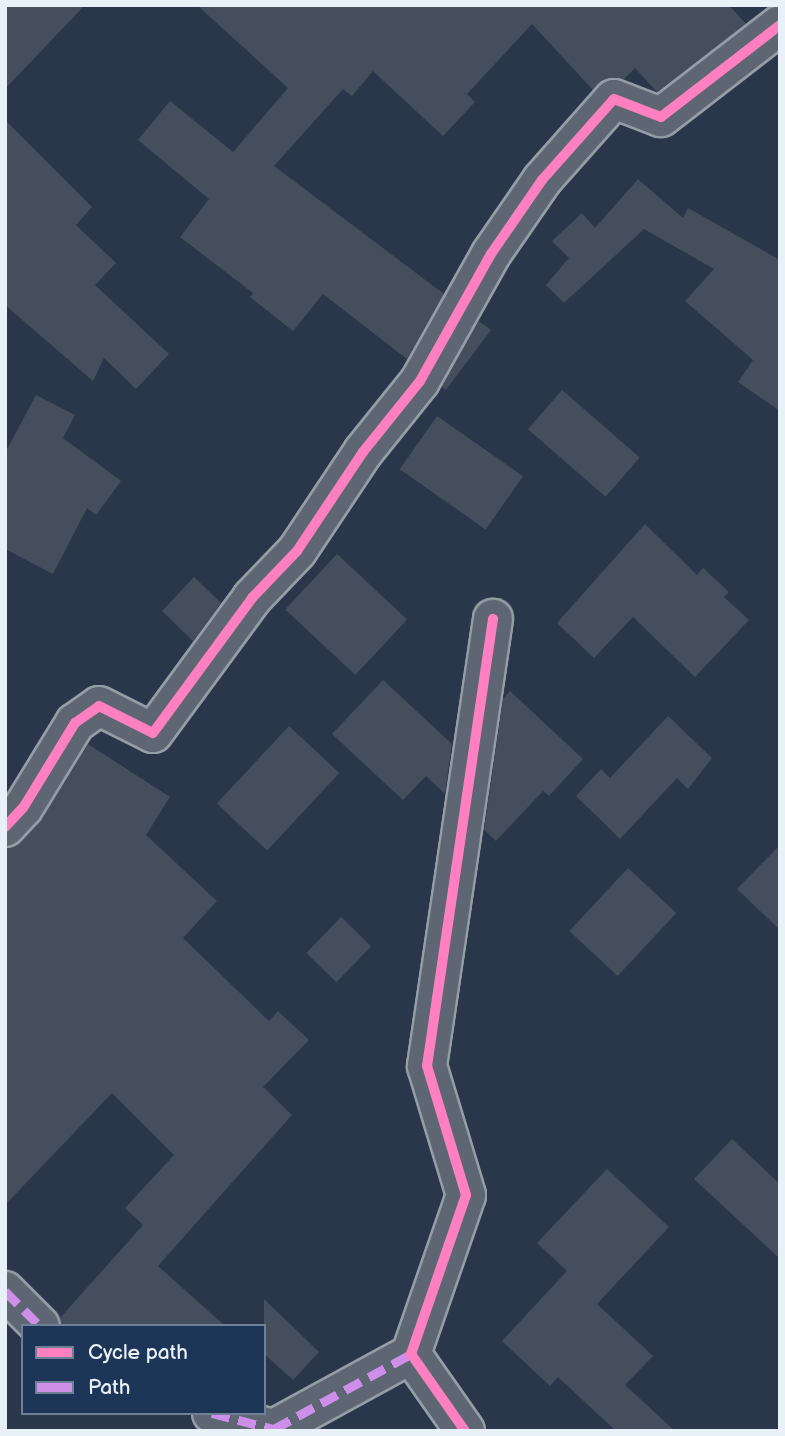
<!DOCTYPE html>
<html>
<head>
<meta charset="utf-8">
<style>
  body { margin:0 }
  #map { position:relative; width:785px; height:1436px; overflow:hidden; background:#2a374a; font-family:"Balsamiq Sans",sans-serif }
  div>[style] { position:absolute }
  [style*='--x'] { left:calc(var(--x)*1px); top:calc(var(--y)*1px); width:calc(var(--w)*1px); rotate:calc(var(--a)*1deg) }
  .building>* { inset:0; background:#444e5c; transform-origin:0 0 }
  .roads { filter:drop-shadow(2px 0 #959da7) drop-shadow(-2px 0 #959da7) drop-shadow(0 2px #959da7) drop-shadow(0 -2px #959da7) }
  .minor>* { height:38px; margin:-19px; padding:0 19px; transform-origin:19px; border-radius:19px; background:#5d6672 }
  .quiet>* { height:9px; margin-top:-4.5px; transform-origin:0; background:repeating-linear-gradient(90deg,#ce8fe9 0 18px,transparent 0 27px) }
  .cycleway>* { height:10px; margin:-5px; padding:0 5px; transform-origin:5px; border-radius:5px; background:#ff80c0 }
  span { translate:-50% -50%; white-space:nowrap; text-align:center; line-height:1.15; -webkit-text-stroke:5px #1d3557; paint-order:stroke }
  .frame { position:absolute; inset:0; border:7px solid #e8f1f8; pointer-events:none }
  .legend { position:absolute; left:21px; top:1324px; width:245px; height:91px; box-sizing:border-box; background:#1d3557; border:2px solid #6e8097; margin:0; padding:9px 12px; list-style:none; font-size:21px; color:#e8f1f8 }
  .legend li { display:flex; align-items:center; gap:14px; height:35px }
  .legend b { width:35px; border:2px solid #6e8097 }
</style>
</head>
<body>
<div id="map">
  <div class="building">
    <div style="clip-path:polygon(5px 5px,85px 5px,5px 89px)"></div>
    <div style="clip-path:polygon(197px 5px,729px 5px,746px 24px,657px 92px,635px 68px,624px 79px,608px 78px,593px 90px,532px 24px,467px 94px,475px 102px,443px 136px,373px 71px,352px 96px,343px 89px,274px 166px,444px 294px,407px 359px,323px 294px,293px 331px,250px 297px,253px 293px,180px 237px,209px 199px,138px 140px,170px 101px,233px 152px,288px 88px)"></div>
    <div style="clip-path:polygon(5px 120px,92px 207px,76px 225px,116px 263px,95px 285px,169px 354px,136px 389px,104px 358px,93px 381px,5px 305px)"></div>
    <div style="clip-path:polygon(638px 179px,683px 218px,688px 208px,780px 260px,780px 411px,738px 382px,753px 360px,685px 301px,714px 269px,644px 229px,564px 303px,546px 285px,569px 258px,552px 241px,582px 213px,595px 228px)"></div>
    <div style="left:479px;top:321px;width:15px;height:75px;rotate:37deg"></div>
    <div style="left:562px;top:390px;width:103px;height:52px;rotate:41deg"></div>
    <div style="clip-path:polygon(36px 395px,75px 415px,63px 438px,121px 481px,96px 515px,87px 508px,53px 574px,5px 549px,5px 453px)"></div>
    <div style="left:437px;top:416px;width:105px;height:65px;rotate:35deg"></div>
    <div style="clip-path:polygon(645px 524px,697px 575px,703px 568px,729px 592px,724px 597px,749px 620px,695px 677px,633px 617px,594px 658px,557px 623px)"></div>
    <div style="left:337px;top:554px;width:96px;height:76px;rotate:43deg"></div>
    <div style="clip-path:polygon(194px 577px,221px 603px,193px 641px,162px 611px)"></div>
    <div style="clip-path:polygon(383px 680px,452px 744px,445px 794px,426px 776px,403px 800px,332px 734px)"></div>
    <div style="clip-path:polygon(510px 691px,583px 759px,549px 796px,543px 791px,496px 841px,484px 830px,503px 699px)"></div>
    <div style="clip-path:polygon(668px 716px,712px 758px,688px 789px,677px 778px,620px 839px,576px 796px,601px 769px,610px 778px)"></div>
    <div style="left:289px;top:726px;width:69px;height:106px;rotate:43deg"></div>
    <div style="clip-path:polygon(88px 744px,170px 797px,146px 835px,217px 901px,183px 938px,269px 1021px,278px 1011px,309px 1040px,263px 1087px,292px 1115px,158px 1266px,225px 1326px,61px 1326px,60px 1318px,143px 1225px,125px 1208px,174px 1155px,112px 1093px,5px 1205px,5px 848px,20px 842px,39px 823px)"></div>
    <div style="clip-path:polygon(780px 845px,780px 930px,737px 889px)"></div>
    <div style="left:628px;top:868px;width:66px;height:86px;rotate:43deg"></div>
    <div style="left:341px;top:917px;width:42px;height:50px;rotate:44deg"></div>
    <div style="clip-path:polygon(732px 1139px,780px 1184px,780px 1259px,694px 1179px)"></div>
    <div style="clip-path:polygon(607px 1169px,669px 1227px,597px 1304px,653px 1356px,625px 1385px,675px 1431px,616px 1431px,558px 1377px,550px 1386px,502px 1341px,567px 1271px,537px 1243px)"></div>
    <div style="clip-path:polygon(264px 1299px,319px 1352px,293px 1380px,264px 1354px)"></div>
  </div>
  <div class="roads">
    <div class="minor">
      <div style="--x:5;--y:827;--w:26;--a:-47"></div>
      <div style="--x:23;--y:808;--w:100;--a:-58.5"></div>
      <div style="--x:75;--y:723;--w:29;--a:-35"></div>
      <div style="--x:99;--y:706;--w:60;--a:26.6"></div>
      <div style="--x:153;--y:733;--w:167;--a:-53.7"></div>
      <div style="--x:252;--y:598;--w:65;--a:-46.2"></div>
      <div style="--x:297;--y:551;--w:119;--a:-56.3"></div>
      <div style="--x:363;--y:452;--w:91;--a:-51.2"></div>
      <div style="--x:420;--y:381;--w:145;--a:-60.8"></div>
      <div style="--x:491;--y:254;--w:90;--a:-55.4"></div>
      <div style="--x:542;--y:180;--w:108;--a:-48.4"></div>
      <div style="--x:614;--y:99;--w:50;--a:21"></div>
      <div style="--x:661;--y:117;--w:150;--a:-37.7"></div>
      <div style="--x:5;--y:1291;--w:49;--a:45"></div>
      <div style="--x:212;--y:1413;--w:64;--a:14.5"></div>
      <div style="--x:274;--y:1429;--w:156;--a:-28.7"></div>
      <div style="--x:465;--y:1431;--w:94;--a:-125"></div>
      <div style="--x:411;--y:1354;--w:168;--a:-70.9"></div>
      <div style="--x:466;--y:1195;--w:135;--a:-106.8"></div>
      <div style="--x:427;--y:1066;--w:452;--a:-81.6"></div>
    </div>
  </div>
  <div class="quiet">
    <div style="--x:5;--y:1291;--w:49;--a:45"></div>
    <div style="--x:212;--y:1413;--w:64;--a:14.5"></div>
    <div style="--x:274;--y:1429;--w:156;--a:-28.7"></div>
  </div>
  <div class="cycleway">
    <div style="--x:5;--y:827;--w:26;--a:-47"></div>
    <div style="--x:23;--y:808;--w:100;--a:-58.5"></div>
    <div style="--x:75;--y:723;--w:29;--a:-35"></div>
    <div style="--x:99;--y:706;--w:60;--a:26.6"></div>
    <div style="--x:153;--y:733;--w:167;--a:-53.7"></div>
    <div style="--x:252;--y:598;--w:65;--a:-46.2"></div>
    <div style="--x:297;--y:551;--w:119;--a:-56.3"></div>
    <div style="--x:363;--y:452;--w:91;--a:-51.2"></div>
    <div style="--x:420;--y:381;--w:145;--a:-60.8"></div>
    <div style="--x:491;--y:254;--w:90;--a:-55.4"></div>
    <div style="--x:542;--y:180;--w:108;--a:-48.4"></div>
    <div style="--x:614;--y:99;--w:50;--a:21"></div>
    <div style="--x:661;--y:117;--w:150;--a:-37.7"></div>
    <div style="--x:465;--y:1431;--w:94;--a:-125"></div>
    <div style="--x:411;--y:1354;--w:168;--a:-70.9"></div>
    <div style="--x:466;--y:1195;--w:135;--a:-106.8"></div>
    <div style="--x:427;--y:1066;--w:452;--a:-81.6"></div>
  </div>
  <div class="frame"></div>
  <ul class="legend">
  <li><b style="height:9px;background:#ff80c0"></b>Cycle path</li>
  <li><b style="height:9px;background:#ce8fe9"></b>Path</li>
  </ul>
</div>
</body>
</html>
